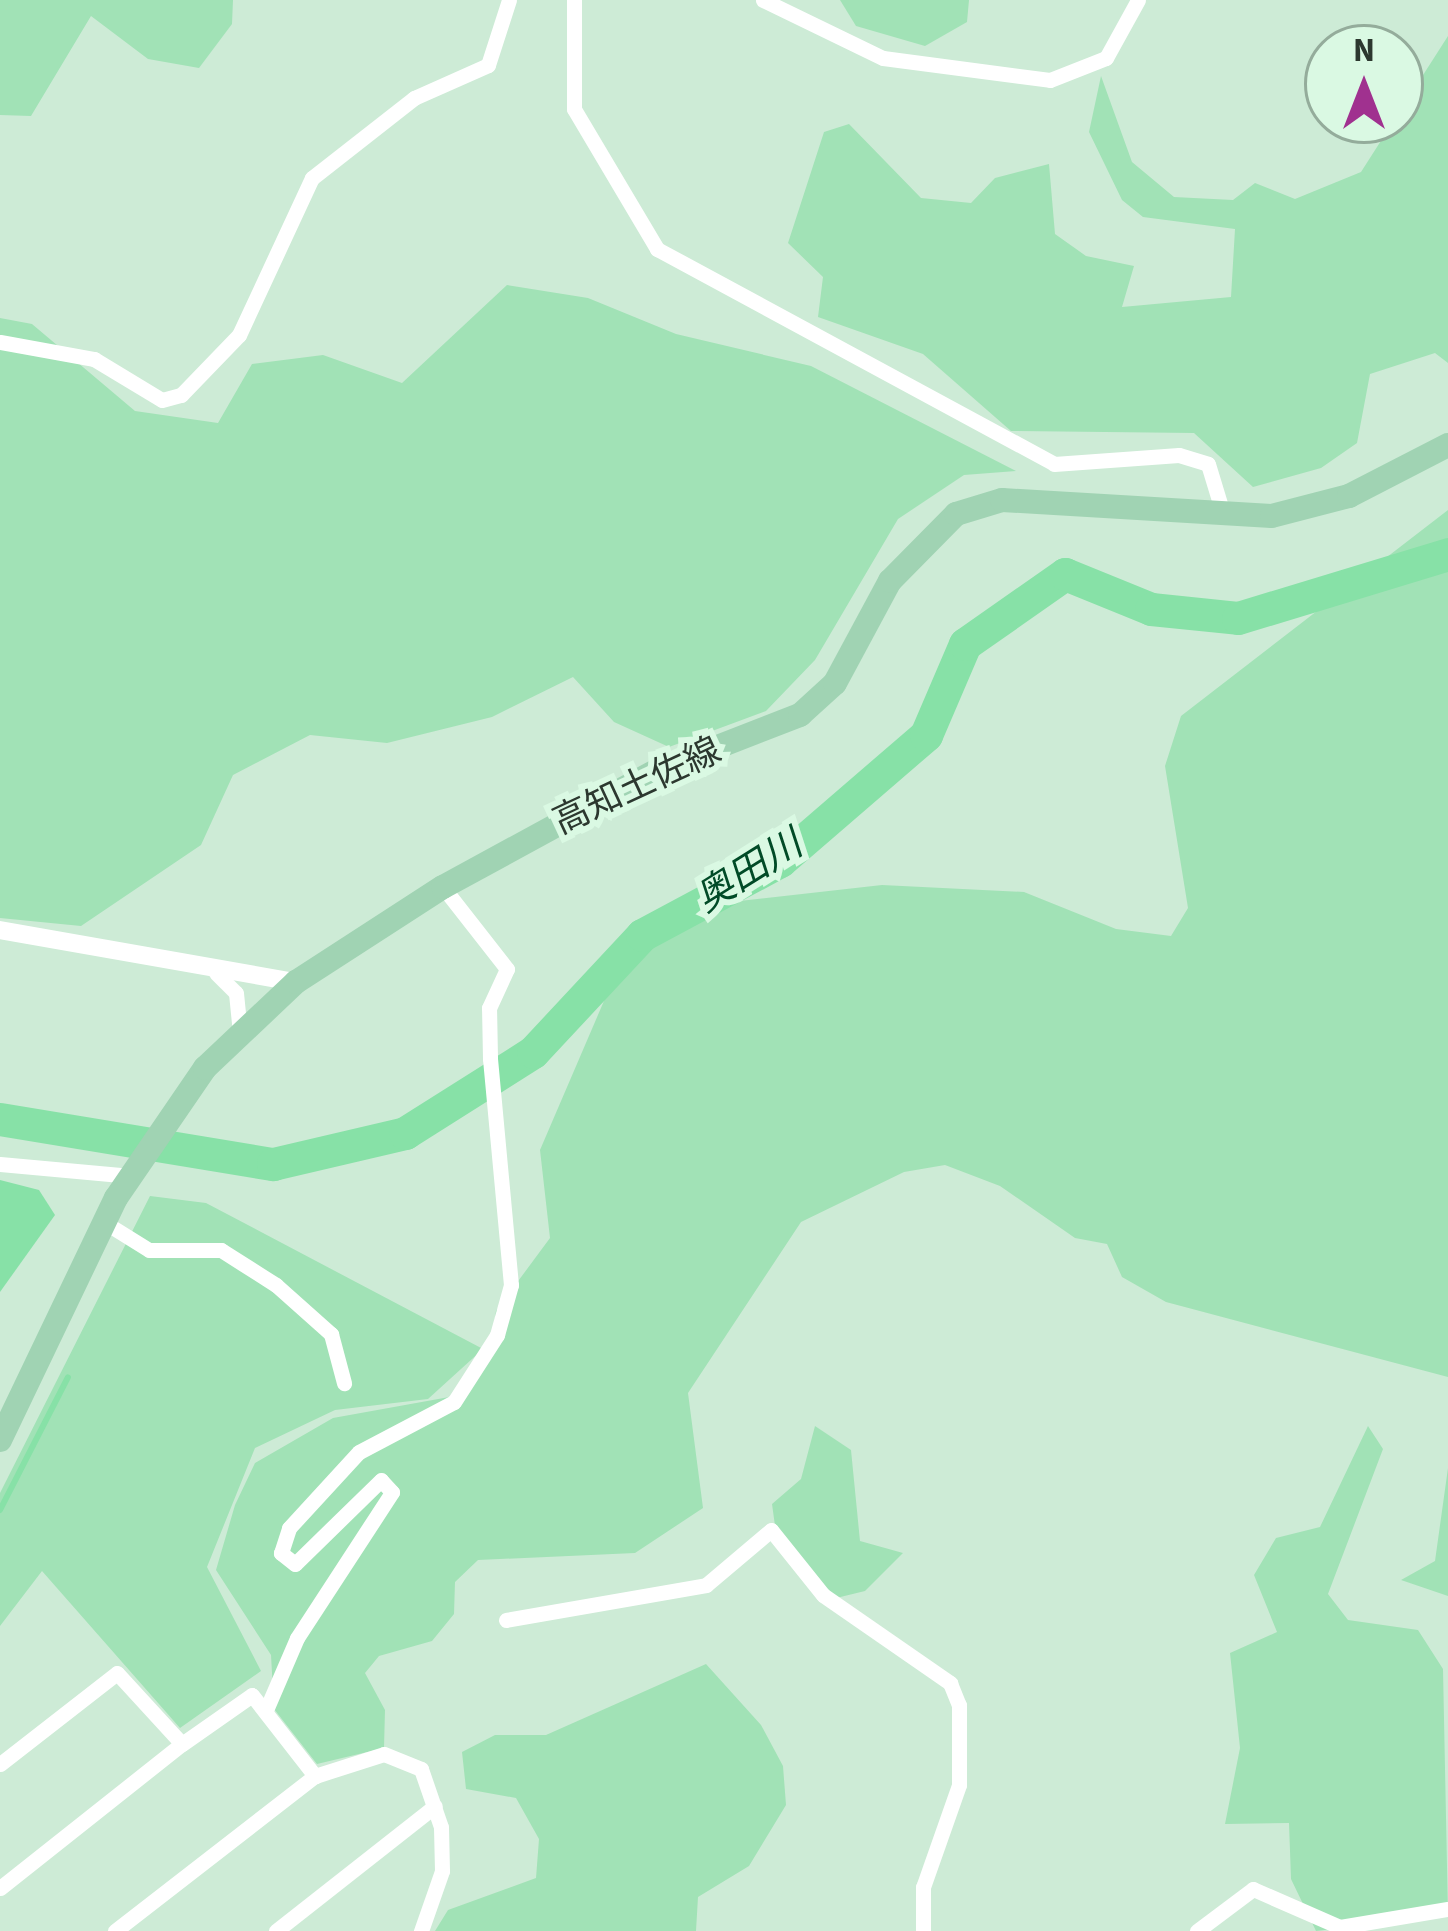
<!DOCTYPE html>
<html>
<head>
<meta charset="utf-8">
<style>
  body { margin:0 }
  #map { position:relative; width:1448px; height:1931px; overflow:hidden; background:#cdebd6; font-family:"Source Sans 3","Noto Sans JP",sans-serif }
  div>[style] { position:absolute }
  [style*='--x'] { left:calc(var(--x)*1px); top:calc(var(--y)*1px); width:calc(var(--w)*1px); rotate:calc(var(--a)*1deg) }
  .green>* { inset:0; background:#a1e2b6 }
  .water>* { inset:0; background:#87e1a7 }
  .stream>* { height:6px; margin:-3px; padding:0 3px; transform-origin:3px; border-radius:3px; background:#87e1a7 }
  .river>* { height:33px; margin:-16.5px; padding:0 16.5px; transform-origin:16.5px; border-radius:16.5px; background:#87e1a7 }
  .minor>* { height:15px; margin:-7.5px; padding:0 7.5px; transform-origin:7.5px; border-radius:7.5px; background:#fff }
  .tertiary>* { height:18px; margin:-9px; padding:0 9px; transform-origin:9px; border-radius:9px; background:#fff }
  .primary>* { height:24px; margin:-12px; padding:0 12px; transform-origin:12px; border-radius:12px; background:#a0d3b3 }
  span { translate:-50% -50%; white-space:nowrap; text-align:center; line-height:1.15; -webkit-text-stroke:12px #daf9e3; paint-order:stroke }
  .street-label { font-size:36px; color:#2c382f }
  .water-label { font-size:39px; color:#014b27; font-style:italic }
  .north { position:absolute; left:1304px; top:24px; width:120px; height:120px; box-sizing:border-box; background:#daf9e3; border:3px solid #94ac9b; border-radius:50%; rotate:0deg; font-size:33px; font-weight:700; line-height:48px; text-align:center; color:#2c382f }
  .north::after { content:''; display:block; margin:auto; width:42px; height:54px; background:#a0318f; clip-path:polygon(50% 0,100% 100%,50% 72%,0 100%) }
</style>
</head>
<body>
<div id="map">
  <div class="green">
    <div style="clip-path:polygon(0 0,233px 0,232px 24px,199px 68px,148px 59px,91px 16px,31px 116px,0 115px)"></div>
    <div style="clip-path:polygon(840px 0,969px 0,967px 22px,925px 46px,856px 26px)"></div>
    <div style="clip-path:polygon(1448px 36px,1448px 363px,1435px 353px,1370px 374px,1357px 443px,1321px 468px,1253px 487px,1194px 433px,1011px 431px,923px 354px,818px 317px,823px 277px,788px 243px,824px 132px,849px 124px,921px 198px,971px 203px,995px 178px,1049px 164px,1055px 234px,1086px 256px,1134px 266px,1122px 307px,1231px 297px,1235px 229px,1143px 217px,1122px 200px,1089px 132px,1101px 76px,1132px 162px,1174px 197px,1233px 200px,1255px 183px,1295px 199px,1361px 172px)"></div>
    <div style="clip-path:polygon(507px 285px,588px 298px,676px 334px,811px 366px,1016px 471px,964px 475px,898px 519px,815px 660px,766px 711px,669px 747px,614px 722px,573px 677px,492px 717px,387px 743px,310px 735px,233px 775px,201px 845px,81px 926px,0 918px,0 318px,32px 324px,135px 411px,218px 423px,252px 364px,323px 355px,402px 383px)"></div>
    <div style="clip-path:polygon(1448px 510px,1448px 1377px,1166px 1302px,1122px 1277px,1107px 1244px,1075px 1238px,1000px 1186px,945px 1165px,904px 1172px,801px 1222px,688px 1393px,703px 1508px,635px 1553px,478px 1560px,455px 1582px,454px 1614px,432px 1641px,379px 1656px,365px 1673px,385px 1710px,384px 1748px,317px 1764px,274px 1709px,271px 1655px,216px 1570px,235px 1505px,255px 1463px,333px 1418px,466px 1394px,489px 1358px,496px 1311px,550px 1238px,540px 1150px,622px 959px,695px 906px,882px 885px,1024px 892px,1116px 929px,1171px 936px,1188px 908px,1165px 766px,1181px 716px)"></div>
    <div style="clip-path:polygon(150px 1196px,206px 1203px,483px 1349px,428px 1399px,335px 1410px,255px 1448px,207px 1567px,261px 1671px,180px 1728px,42px 1571px,0 1626px,0 1493px)"></div>
    <div style="clip-path:polygon(815px 1426px,851px 1450px,860px 1541px,903px 1553px,865px 1591px,828px 1600px,776px 1533px,772px 1504px,801px 1479px)"></div>
    <div style="clip-path:polygon(1368px 1426px,1383px 1449px,1328px 1594px,1348px 1620px,1418px 1630px,1443px 1669px,1448px 1916px,1316px 1931px,1291px 1879px,1289px 1823px,1225px 1824px,1240px 1748px,1230px 1653px,1277px 1632px,1254px 1575px,1276px 1538px,1320px 1527px)"></div>
    <div style="clip-path:polygon(1448px 1468px,1448px 1596px,1401px 1580px,1435px 1561px)"></div>
    <div style="clip-path:polygon(706px 1664px,761px 1725px,783px 1766px,786px 1805px,749px 1866px,698px 1897px,696px 1931px,435px 1931px,448px 1910px,536px 1878px,539px 1839px,516px 1798px,466px 1789px,462px 1752px,495px 1735px,546px 1735px)"></div>
  </div>
  <div class="water">
    <div style="clip-path:polygon(0 1180px,39px 1190px,55px 1215px,0 1292px)"></div>
  </div>
  <div class="stream">
    <div style="--x:0;--y:1510;--w:149;--a:-62.9"></div>
  </div>
  <div class="river">
    <div style="--x:0;--y:1119;--w:277;--a:9.4"></div>
    <div style="--x:273;--y:1164;--w:136;--a:-13.2"></div>
    <div style="--x:405;--y:1133;--w:151;--a:-32.3"></div>
    <div style="--x:533;--y:1052;--w:160;--a:-47"></div>
    <div style="--x:642;--y:935;--w:157;--a:-28.2"></div>
    <div style="--x:780;--y:861;--w:193;--a:-40.8"></div>
    <div style="--x:926;--y:735;--w:99;--a:-66.8"></div>
    <div style="--x:965;--y:644;--w:122;--a:-35"></div>
    <div style="--x:1065;--y:574;--w:93;--a:22.1"></div>
    <div style="--x:1151;--y:609;--w:87;--a:5.9"></div>
    <div style="--x:1238;--y:618;--w:220;--a:-16.9"></div>
  </div>
  <div class="minor">
    <div style="--x:574;--y:0;--w:109;--a:90"></div>
    <div style="--x:574;--y:109;--w:163;--a:59.3"></div>
    <div style="--x:657;--y:249;--w:451;--a:28.4"></div>
    <div style="--x:1054;--y:464;--w:125;--a:-4.1"></div>
    <div style="--x:1179;--y:455;--w:30;--a:17"></div>
    <div style="--x:1208;--y:464;--w:48;--a:73.1"></div>
    <div style="--x:763;--y:0;--w:133;--a:25.8"></div>
    <div style="--x:883;--y:58;--w:168;--a:7.5"></div>
    <div style="--x:1050;--y:80;--w:60;--a:-21.4"></div>
    <div style="--x:1106;--y:58;--w:66;--a:-61.1"></div>
    <div style="--x:0;--y:342;--w:96;--a:10.3"></div>
    <div style="--x:94;--y:359;--w:79;--a:31.1"></div>
    <div style="--x:162;--y:400;--w:20;--a:-15"></div>
    <div style="--x:181;--y:395;--w:83;--a:-46"></div>
    <div style="--x:239;--y:335;--w:173;--a:-65.1"></div>
    <div style="--x:312;--y:178;--w:130;--a:-38.1"></div>
    <div style="--x:414;--y:98;--w:81;--a:-24"></div>
    <div style="--x:488;--y:65;--w:68;--a:-72.1"></div>
    <div style="--x:216;--y:973;--w:28;--a:45"></div>
    <div style="--x:236;--y:993;--w:40;--a:84.3"></div>
    <div style="--x:0;--y:1164;--w:132;--a:5.2"></div>
    <div style="--x:104;--y:1222;--w:53;--a:31.9"></div>
    <div style="--x:149;--y:1250;--w:72;--a:0"></div>
    <div style="--x:221;--y:1250;--w:65;--a:32.5"></div>
    <div style="--x:276;--y:1285;--w:74;--a:41.7"></div>
    <div style="--x:331;--y:1334;--w:51;--a:75.1"></div>
    <div style="--x:506;--y:1620;--w:203;--a:-9.9"></div>
    <div style="--x:706;--y:1585;--w:85;--a:-40.2"></div>
    <div style="--x:771;--y:1530;--w:83;--a:51.3"></div>
    <div style="--x:823;--y:1595;--w:155;--a:34.7"></div>
    <div style="--x:950;--y:1683;--w:24;--a:68"></div>
    <div style="--x:959;--y:1705;--w:80;--a:90"></div>
    <div style="--x:959;--y:1785;--w:108;--a:109.4"></div>
    <div style="--x:923;--y:1887;--w:44;--a:90"></div>
    <div style="--x:266;--y:1710;--w:78;--a:-66.7"></div>
    <div style="--x:297;--y:1638;--w:174;--a:-56.9"></div>
    <div style="--x:392;--y:1492;--w:16;--a:-133"></div>
    <div style="--x:381;--y:1480;--w:120;--a:135.7"></div>
    <div style="--x:295;--y:1564;--w:18;--a:-142"></div>
    <div style="--x:281;--y:1553;--w:26;--a:-72"></div>
    <div style="--x:289;--y:1528;--w:103;--a:-47.4"></div>
    <div style="--x:359;--y:1452;--w:107;--a:-27.8"></div>
    <div style="--x:454;--y:1402;--w:80;--a:-57.3"></div>
    <div style="--x:497;--y:1335;--w:52;--a:-74.4"></div>
    <div style="--x:511;--y:1285;--w:228;--a:-95.3"></div>
    <div style="--x:490;--y:1058;--w:50;--a:-91.1"></div>
    <div style="--x:489;--y:1008;--w:43;--a:-65.2"></div>
    <div style="--x:507;--y:969;--w:104;--a:-128"></div>
    <div style="--x:0;--y:1764;--w:148;--a:-37.9"></div>
    <div style="--x:117;--y:1673;--w:96;--a:47.5"></div>
    <div style="--x:182;--y:1744;--w:85;--a:-35"></div>
    <div style="--x:252;--y:1695;--w:103;--a:52.1"></div>
    <div style="--x:0;--y:1888;--w:232;--a:-38.4"></div>
    <div style="--x:115;--y:1931;--w:253;--a:-37.8"></div>
    <div style="--x:315;--y:1776;--w:72;--a:-17.7"></div>
    <div style="--x:384;--y:1754;--w:40;--a:22"></div>
    <div style="--x:421;--y:1769;--w:61;--a:71"></div>
    <div style="--x:441;--y:1827;--w:44;--a:88.7"></div>
    <div style="--x:442;--y:1871;--w:64;--a:109.3"></div>
    <div style="--x:276;--y:1931;--w:202;--a:-38.2"></div>
    <div style="--x:1197;--y:1931;--w:70;--a:-36.9"></div>
    <div style="--x:1253;--y:1889;--w:95;--a:23.6"></div>
    <div style="--x:1340;--y:1927;--w:109;--a:-9.5"></div>
  </div>
  <div class="tertiary">
    <div style="--x:0;--y:930;--w:301;--a:10"></div>
  </div>
  <div class="primary">
    <div style="--x:0;--y:1440;--w:268;--a:-64.4"></div>
    <div style="--x:116;--y:1198;--w:158;--a:-55.6"></div>
    <div style="--x:205;--y:1068;--w:125;--a:-43.4"></div>
    <div style="--x:296;--y:982;--w:175;--a:-32.9"></div>
    <div style="--x:443;--y:887;--w:243;--a:-28.6"></div>
    <div style="--x:656;--y:771;--w:155;--a:-21.3"></div>
    <div style="--x:800;--y:715;--w:47;--a:-42.4"></div>
    <div style="--x:835;--y:683;--w:116;--a:-61.7"></div>
    <div style="--x:890;--y:581;--w:94;--a:-45.4"></div>
    <div style="--x:956;--y:514;--w:48;--a:-16.9"></div>
    <div style="--x:1002;--y:500;--w:270;--a:3.4"></div>
    <div style="--x:1272;--y:516;--w:80;--a:-14.6"></div>
    <div style="--x:1349;--y:496;--w:111;--a:-27.3"></div>
  </div>
  <div class="street-label">
    <span style="left:637px;top:786px;rotate:-25deg">高知土佐線</span>
  </div>
  <div class="water-label">
    <span style="left:749px;top:872px;rotate:-32deg">奥田川</span>
  </div>
  <div class="north">N</div>
</div>
</body>
</html>
